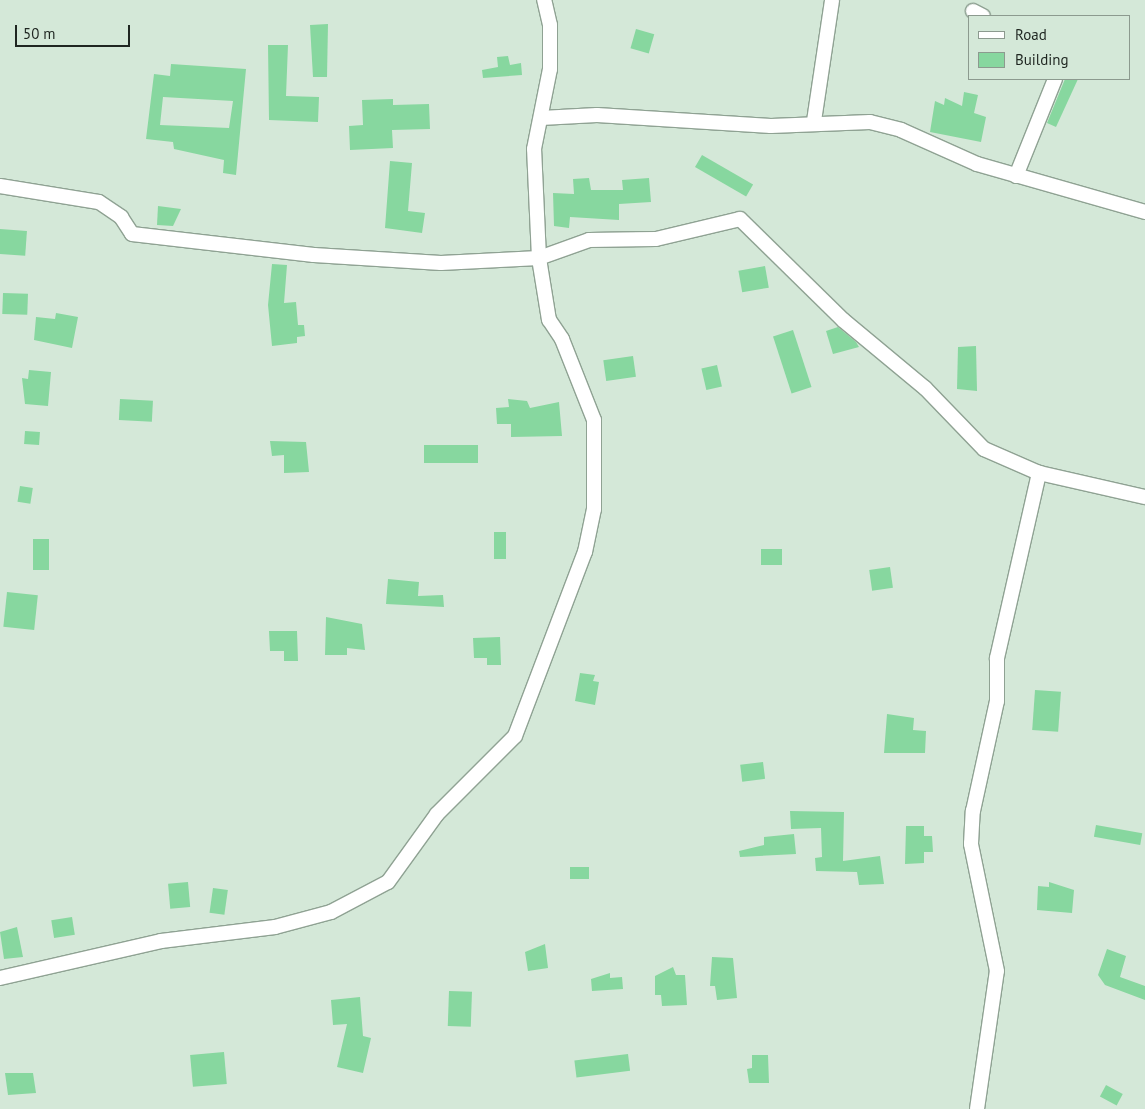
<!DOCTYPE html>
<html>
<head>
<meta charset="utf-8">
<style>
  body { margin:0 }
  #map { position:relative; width:1145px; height:1109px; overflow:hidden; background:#d4e8d8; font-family:"PT Sans",sans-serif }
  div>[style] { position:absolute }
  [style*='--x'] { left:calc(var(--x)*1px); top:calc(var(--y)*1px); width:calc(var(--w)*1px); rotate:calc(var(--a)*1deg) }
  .building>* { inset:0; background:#87d79f; transform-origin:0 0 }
  .roads { filter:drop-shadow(1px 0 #8fa293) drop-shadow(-1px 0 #8fa293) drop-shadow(0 1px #8fa293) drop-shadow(0 -1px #8fa293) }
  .minor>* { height:14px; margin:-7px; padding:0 7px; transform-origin:7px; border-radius:7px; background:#fff }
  span { translate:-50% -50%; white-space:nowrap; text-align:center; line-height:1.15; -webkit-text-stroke:4px #d4e8d8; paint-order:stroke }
  .legend { position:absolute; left:968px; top:15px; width:162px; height:65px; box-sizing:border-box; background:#d4e8d8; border:1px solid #8c9a8f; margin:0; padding:6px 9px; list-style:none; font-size:15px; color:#1f2621 }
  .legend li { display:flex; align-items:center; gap:10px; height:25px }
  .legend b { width:25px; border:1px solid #8c9a8f }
  .scale { position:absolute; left:15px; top:25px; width:115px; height:22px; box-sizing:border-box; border:2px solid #1f2621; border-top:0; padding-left:6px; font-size:15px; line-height:18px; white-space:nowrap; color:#1f2621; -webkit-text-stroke:4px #d4e8d8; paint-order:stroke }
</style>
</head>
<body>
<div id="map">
  <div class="building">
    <div style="clip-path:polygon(328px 24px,327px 77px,313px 77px,310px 25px)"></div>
    <div style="left:636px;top:29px;width:19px;height:20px;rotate:16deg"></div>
    <div style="clip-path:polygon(268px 45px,288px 45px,286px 96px,319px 97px,318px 122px,269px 120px)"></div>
    <div style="clip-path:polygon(508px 56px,510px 65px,521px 63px,522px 75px,483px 78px,482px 70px,498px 67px,497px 57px)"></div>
    <div style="clip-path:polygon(evenodd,171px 64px,246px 69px,236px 175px,223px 173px,224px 160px,174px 149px,173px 142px,146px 139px,154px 74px,170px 76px,171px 64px,163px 97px,233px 101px,229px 128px,160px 125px,163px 97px)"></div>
    <div style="clip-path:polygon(1065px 79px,1078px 79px,1056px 127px,1047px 123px)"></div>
    <div style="clip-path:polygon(964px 92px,978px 95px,974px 113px,986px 117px,981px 142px,930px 132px,935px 101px,944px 105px,945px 98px,962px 106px)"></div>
    <div style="clip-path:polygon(393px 99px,393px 105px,429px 104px,430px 129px,392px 130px,393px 148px,350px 150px,349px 126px,363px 125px,362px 100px)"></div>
    <div style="left:702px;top:155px;width:59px;height:14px;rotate:30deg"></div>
    <div style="clip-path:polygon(390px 161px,412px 163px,408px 211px,425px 213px,422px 233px,385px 228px)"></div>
    <div style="clip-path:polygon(589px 178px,591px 190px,623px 190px,622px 180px,649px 178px,651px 202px,619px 204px,619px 220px,570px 217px,569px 228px,554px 226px,553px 193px,574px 194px,573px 179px)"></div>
    <div style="clip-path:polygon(158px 206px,181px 209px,173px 226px,157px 225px)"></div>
    <div style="left:0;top:229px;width:27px;height:25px;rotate:4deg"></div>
    <div style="clip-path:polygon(272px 264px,287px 265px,284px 303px,296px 302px,298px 325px,304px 325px,305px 336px,297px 337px,297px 343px,272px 346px,268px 305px)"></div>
    <div style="left:765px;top:266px;width:22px;height:27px;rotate:80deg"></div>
    <div style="left:3px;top:293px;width:25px;height:21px;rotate:2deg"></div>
    <div style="clip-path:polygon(56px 313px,78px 317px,72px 348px,34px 340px,36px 317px,55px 319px)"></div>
    <div style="clip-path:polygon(838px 327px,856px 342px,859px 347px,833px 354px,826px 331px)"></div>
    <div style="left:793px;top:330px;width:60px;height:21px;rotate:72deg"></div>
    <div style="clip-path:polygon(976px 346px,977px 391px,957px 389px,958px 347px)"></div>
    <div style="left:633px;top:356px;width:21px;height:30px;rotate:82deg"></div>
    <div style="left:717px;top:365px;width:22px;height:16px;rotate:77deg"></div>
    <div style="clip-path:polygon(29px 370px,51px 372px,48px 406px,25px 404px,22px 378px,28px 379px)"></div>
    <div style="left:120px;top:399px;width:33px;height:21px;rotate:3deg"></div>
    <div style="clip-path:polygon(508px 399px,527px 401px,530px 408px,559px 402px,562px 436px,511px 437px,511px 424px,497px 424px,496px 408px,509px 407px)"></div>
    <div style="left:25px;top:431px;width:15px;height:13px;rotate:4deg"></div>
    <div style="clip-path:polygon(270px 441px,306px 442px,309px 472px,284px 473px,284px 455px,272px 456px)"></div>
    <div style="left:424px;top:445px;width:54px;height:18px"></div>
    <div style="left:20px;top:486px;width:13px;height:16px;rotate:9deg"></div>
    <div style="left:494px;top:532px;width:12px;height:27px"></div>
    <div style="left:33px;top:539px;width:16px;height:31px"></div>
    <div style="left:761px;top:549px;width:21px;height:16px"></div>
    <div style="left:890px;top:567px;width:21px;height:21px;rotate:82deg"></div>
    <div style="clip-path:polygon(388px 579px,419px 582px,418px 596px,443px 595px,444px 607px,386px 604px)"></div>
    <div style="left:7px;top:592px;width:31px;height:35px;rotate:6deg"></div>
    <div style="clip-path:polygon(326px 617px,362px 624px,365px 650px,347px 648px,347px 655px,325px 655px)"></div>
    <div style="clip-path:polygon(269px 631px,297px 631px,298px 661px,284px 661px,284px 651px,270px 651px)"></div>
    <div style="clip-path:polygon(500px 637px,501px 665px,487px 665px,487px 658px,474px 658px,473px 638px)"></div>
    <div style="clip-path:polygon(580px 673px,595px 675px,593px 681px,599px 682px,595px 705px,575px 701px)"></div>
    <div style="left:1035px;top:690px;width:26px;height:40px;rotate:4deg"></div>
    <div style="clip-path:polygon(887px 714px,914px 718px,913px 730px,926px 731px,925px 753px,884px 753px)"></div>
    <div style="left:763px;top:762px;width:17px;height:23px;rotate:83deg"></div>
    <div style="clip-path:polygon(790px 811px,844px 812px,843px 861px,880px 856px,884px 884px,859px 885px,857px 872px,816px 871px,815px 858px,822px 857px,821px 828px,791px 829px)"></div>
    <div style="left:1096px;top:825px;width:47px;height:12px;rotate:10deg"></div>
    <div style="clip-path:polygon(906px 826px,924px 826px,924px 836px,932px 836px,933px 852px,924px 852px,924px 863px,905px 864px)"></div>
    <div style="clip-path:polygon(794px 834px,796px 854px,740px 857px,739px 851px,764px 845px,764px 837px)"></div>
    <div style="left:570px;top:867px;width:19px;height:12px"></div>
    <div style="left:188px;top:882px;width:25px;height:20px;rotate:85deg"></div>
    <div style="clip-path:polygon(1049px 882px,1074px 890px,1072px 913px,1037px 910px,1038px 886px,1049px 887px)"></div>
    <div style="left:213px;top:888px;width:15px;height:25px;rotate:8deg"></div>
    <div style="left:72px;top:917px;width:18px;height:21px;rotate:81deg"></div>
    <div style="clip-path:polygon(17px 927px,23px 957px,4px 959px,0 932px)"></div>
    <div style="clip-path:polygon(545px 944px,548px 968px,528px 971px,525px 952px)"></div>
    <div style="clip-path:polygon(1107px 949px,1126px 956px,1120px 977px,1145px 986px,1145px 1000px,1105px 985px,1098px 975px)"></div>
    <div style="clip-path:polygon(712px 957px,733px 958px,737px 998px,717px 1000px,715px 986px,710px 986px)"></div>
    <div style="clip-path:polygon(673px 967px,676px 975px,685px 975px,687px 1005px,662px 1006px,661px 995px,655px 995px,655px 976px)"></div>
    <div style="clip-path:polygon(610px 973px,610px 978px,622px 977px,623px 989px,592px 991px,591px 979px)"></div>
    <div style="left:449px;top:991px;width:23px;height:35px;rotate:2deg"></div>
    <div style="clip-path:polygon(360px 997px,363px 1036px,371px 1038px,363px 1073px,337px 1067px,347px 1024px,333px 1025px,331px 1000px)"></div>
    <div style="left:224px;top:1052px;width:32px;height:34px;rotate:85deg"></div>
    <div style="left:628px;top:1054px;width:17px;height:54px;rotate:83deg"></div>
    <div style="clip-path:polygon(752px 1055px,768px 1055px,769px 1083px,749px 1083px,747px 1069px,752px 1068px)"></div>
    <div style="clip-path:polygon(5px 1073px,33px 1073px,36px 1093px,8px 1095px)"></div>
    <div style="left:1106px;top:1085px;width:19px;height:13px;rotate:28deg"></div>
  </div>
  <div class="roads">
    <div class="minor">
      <div style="--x:973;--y:11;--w:11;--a:27"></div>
      <div style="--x:541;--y:118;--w:56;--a:-3.1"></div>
      <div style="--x:597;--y:115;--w:174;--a:3.6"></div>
      <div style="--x:771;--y:126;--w:99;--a:-2.3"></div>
      <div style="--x:870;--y:122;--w:32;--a:14"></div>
      <div style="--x:901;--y:130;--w:83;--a:24.1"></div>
      <div style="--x:977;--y:164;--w:175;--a:15.9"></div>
      <div style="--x:814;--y:121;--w:122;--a:-81.5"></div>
      <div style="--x:1016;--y:176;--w:105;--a:-68.1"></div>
      <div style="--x:0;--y:186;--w:100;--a:9.2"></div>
      <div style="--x:99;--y:202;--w:27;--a:34"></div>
      <div style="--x:121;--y:217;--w:20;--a:57"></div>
      <div style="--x:132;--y:234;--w:183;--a:6.6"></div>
      <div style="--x:314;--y:255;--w:127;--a:3.6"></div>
      <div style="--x:441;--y:263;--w:98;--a:-2.9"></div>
      <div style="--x:539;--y:258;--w:53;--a:-19.8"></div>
      <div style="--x:589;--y:240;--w:67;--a:-0.9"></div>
      <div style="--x:656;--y:239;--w:86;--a:-13.4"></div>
      <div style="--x:740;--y:219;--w:144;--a:44.4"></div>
      <div style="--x:843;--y:320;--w:107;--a:39.7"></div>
      <div style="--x:925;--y:388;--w:85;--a:46"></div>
      <div style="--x:984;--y:449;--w:60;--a:23.6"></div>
      <div style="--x:1039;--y:473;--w:109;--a:12.8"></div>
      <div style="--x:0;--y:978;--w:165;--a:-12.9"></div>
      <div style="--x:161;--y:941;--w:115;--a:-7"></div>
      <div style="--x:275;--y:927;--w:58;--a:-15"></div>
      <div style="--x:331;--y:912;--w:64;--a:-27.8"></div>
      <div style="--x:388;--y:882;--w:84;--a:-54.2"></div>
      <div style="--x:437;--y:814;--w:110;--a:-45"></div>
      <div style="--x:515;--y:736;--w:197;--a:-69.2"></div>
      <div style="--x:585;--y:552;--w:44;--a:-78.2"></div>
      <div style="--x:594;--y:509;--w:89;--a:-90"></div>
      <div style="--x:594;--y:420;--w:87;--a:-111.6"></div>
      <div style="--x:562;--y:339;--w:23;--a:-124"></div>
      <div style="--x:549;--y:320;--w:63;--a:-99.2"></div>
      <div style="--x:539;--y:258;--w:109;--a:-92.6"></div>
      <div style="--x:534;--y:149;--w:82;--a:-78.7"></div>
      <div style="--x:550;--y:69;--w:44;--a:-90"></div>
      <div style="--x:550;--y:25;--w:26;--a:-103"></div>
      <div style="--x:977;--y:1109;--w:139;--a:-81.8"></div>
      <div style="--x:997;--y:971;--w:130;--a:-101.6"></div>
      <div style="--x:971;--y:844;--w:33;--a:-87"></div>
      <div style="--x:973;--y:811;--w:113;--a:-77.7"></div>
      <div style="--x:997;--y:701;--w:43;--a:-90"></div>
      <div style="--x:997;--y:658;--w:190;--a:-77.2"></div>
    </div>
  </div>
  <ul class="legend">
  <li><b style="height:6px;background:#fff"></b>Road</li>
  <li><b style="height:14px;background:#87d79f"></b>Building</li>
  </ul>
  <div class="scale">50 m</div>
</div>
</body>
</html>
